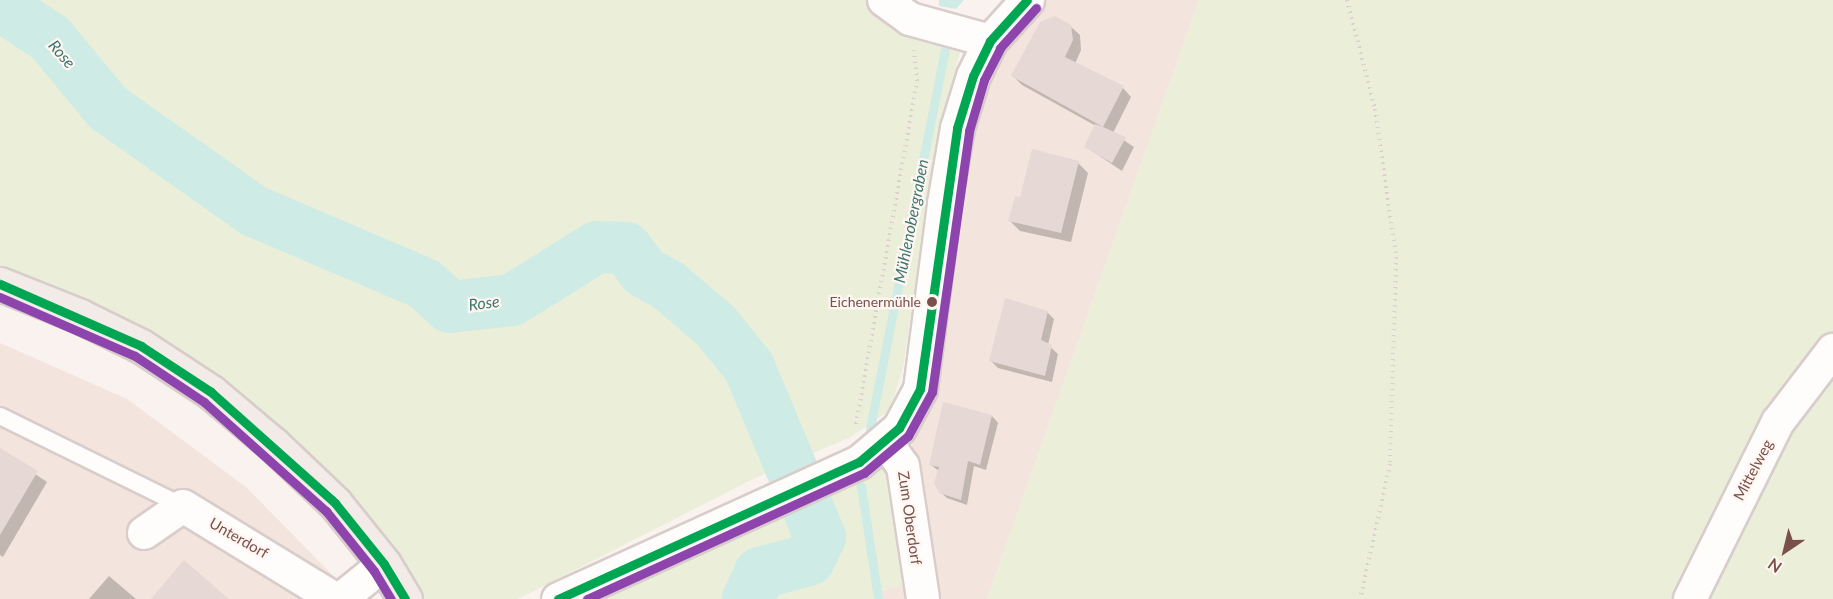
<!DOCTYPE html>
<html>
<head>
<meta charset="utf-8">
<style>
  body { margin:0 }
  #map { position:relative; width:1833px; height:599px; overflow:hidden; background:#f9f2ee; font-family:Lato,sans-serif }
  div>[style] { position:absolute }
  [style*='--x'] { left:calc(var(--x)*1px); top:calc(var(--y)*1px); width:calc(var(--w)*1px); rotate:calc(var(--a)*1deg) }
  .residential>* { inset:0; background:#f3e4de }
  .green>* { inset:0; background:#ebefd9 }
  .water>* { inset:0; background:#cfebe6 }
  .shadow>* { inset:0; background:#0003 }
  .stream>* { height:9px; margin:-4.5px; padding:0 4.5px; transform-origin:4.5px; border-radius:4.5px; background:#cfebe6 }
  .river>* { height:52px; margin:-26px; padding:0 26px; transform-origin:26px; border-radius:26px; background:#cfebe6 }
  .building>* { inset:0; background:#e6d8d5 }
  .path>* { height:4px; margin-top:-2px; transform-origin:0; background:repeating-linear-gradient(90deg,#dbd0ce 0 1.5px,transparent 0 6px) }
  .roads { filter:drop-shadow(2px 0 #d8cdca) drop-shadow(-2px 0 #d8cdca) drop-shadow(0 2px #d8cdca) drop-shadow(0 -2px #d8cdca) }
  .service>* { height:16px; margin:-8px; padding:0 8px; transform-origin:8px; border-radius:8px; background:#fefdfc }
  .minor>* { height:32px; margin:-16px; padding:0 16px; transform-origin:16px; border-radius:16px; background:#fefdfc }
  .secondary>* { height:33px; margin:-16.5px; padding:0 16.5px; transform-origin:16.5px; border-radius:16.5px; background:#fefdfc }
  .primary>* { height:33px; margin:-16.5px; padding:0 16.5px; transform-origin:16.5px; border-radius:16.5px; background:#f3ebe7 }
  .bus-1>* { height:9px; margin:-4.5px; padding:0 4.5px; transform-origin:4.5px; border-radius:4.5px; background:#00a651 }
  .bus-2>* { height:9px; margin:-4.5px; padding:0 4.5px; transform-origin:4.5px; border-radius:4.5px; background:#8e44ad }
  .dots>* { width:16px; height:16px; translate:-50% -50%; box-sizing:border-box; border:3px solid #fff6f1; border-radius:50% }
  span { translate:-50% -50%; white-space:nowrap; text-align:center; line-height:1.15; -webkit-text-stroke:4.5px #fff6f1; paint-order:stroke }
  .bus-label { font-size:14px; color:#79504c }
  .right { translate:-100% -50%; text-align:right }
  .street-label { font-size:15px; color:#79504c }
  .water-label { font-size:16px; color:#3b7771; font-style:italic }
  .north { position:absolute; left:1755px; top:521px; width:60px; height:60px; -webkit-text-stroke:4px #fff6f1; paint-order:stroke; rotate:215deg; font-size:16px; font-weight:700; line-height:24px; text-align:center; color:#79504c }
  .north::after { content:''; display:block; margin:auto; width:21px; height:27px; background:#79504c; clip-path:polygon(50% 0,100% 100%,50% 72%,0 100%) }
</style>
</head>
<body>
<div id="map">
  <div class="residential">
    <div style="clip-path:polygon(1027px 0,1199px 0,987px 599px,883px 599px,882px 591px,922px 580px,910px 467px,919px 376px,957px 128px)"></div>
    <div style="clip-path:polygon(0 343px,127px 399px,246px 487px,356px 599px,0 599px)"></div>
  </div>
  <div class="green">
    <div style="clip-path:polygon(0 0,871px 0,888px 25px,960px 52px,937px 142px,903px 368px,890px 410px,851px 437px,755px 478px,518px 599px,424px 599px,395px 551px,279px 431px,0 271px)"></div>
    <div style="clip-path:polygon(1199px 0,1833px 0,1833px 599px,987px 599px)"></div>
    <div style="clip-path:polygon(878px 461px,891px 474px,905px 585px,882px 591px,883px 599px,587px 599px)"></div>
  </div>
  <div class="water">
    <div style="clip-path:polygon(939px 0,964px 0,956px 9px,939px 6px)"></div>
  </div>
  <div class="shadow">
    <div style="clip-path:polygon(1070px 26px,1080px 35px,1081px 50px,1075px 64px,1123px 88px,1131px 97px,1113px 133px,1134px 147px,1122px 171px,1086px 147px,1096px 126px,1022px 85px,1013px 76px)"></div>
    <div style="clip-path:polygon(1078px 163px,1088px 173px,1071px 242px,1020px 231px,1010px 221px,1021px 199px)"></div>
    <div style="clip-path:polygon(1047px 312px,1054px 319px,1048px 345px,1058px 354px,1052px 382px,998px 368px,991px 361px)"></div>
    <div style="clip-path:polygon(992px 416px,998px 423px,986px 470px,974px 466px,967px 505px,947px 498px,940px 492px,939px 471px,931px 465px)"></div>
    <div style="clip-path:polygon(0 450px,47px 482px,3px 557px,0 555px)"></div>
    <div style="clip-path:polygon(109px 576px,136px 599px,89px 599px)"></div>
  </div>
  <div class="stream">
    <div style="--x:870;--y:428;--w:385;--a:-78.8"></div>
    <div style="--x:861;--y:486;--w:114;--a:81.4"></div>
  </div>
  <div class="river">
    <div style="--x:0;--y:5;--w:60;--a:33.4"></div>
    <div style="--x:50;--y:38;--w:91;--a:50.4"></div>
    <div style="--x:108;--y:108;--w:179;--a:35.2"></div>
    <div style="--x:254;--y:211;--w:186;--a:23.1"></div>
    <div style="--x:425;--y:284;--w:34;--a:43"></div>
    <div style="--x:450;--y:307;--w:62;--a:-6.4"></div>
    <div style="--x:512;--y:300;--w:100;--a:-31.9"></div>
    <div style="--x:597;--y:247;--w:29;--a:2"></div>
    <div style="--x:626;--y:248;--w:30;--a:53"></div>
    <div style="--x:644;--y:272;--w:29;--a:29"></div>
    <div style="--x:669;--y:286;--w:60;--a:40.3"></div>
    <div style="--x:715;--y:325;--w:54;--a:51"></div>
    <div style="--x:749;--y:367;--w:184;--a:67.3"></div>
    <div style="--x:820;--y:537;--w:25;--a:116"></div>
    <div style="--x:809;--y:560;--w:51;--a:165.1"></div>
    <div style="--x:760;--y:573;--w:29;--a:115"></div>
  </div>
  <div class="building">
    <div style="clip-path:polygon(1055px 16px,1071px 25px,1073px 40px,1065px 57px,1124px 86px,1103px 127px,1126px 137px,1112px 163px,1084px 147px,1095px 124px,1103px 127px,1011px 76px,1040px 22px)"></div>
    <div style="clip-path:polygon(1032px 149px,1079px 161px,1061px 233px,1008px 221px,1015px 196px,1020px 197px)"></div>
    <div style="clip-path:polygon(1005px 298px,1048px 311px,1041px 340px,1052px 345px,1045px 376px,989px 361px)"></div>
    <div style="clip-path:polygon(943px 402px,992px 415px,980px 465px,968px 461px,961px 500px,939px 493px,934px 483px,939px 467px,929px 465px)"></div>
    <div style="clip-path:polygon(0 448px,38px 471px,0 535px)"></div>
    <div style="clip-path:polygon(184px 560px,229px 599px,151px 599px)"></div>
  </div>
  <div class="path">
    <div style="--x:1347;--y:0;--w:113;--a:75.6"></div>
    <div style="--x:1375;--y:109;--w:149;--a:81.9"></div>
    <div style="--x:1396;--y:257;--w:207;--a:91.7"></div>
    <div style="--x:1390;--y:464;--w:138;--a:102.5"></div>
    <div style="--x:856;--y:424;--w:348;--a:-79.9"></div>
    <div style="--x:917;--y:81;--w:31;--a:-96"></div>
  </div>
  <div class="roads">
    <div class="service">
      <div style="--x:0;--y:416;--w:204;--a:26.2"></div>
    </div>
    <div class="minor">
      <div style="--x:884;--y:0;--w:32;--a:36"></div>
      <div style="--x:910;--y:19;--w:83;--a:15.4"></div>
      <div style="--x:886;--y:442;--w:29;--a:55"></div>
      <div style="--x:903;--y:466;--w:134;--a:81.4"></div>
      <div style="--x:144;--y:533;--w:47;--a:-34.7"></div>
      <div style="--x:183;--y:506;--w:178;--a:31.5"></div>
      <div style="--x:341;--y:599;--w:55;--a:-39.1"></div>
      <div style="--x:1690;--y:599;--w:198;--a:-63.6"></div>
      <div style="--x:1778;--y:422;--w:91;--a:-52.6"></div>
    </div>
    <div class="secondary">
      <div style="--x:558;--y:599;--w:331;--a:-24.5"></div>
      <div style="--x:859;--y:462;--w:52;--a:-40.4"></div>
      <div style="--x:899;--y:428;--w:44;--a:-61.7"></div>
      <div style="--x:920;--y:389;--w:188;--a:-82.6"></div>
      <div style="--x:944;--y:203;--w:76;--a:-80.2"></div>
      <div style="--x:957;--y:128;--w:54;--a:-72.9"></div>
      <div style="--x:973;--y:76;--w:39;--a:-64"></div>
      <div style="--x:990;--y:41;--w:55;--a:-47.9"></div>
    </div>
    <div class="primary">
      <div style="--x:0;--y:284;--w:86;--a:21.8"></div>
      <div style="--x:80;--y:316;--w:68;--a:26.2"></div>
      <div style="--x:141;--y:346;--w:84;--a:33.3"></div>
      <div style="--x:211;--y:392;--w:81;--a:40"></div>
      <div style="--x:273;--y:444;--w:86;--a:43.6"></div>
      <div style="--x:335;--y:503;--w:78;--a:51.2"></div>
      <div style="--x:384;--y:564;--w:41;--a:59"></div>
    </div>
  </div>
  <div class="bus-1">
    <div style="--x:0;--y:284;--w:154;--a:23.7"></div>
    <div style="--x:141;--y:346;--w:84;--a:33.3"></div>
    <div style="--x:211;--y:392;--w:166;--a:41.8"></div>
    <div style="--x:335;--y:503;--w:78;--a:51.2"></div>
    <div style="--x:384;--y:564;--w:41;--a:59"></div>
    <div style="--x:558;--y:599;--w:331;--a:-24.5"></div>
    <div style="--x:859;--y:462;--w:52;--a:-40.4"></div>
    <div style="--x:899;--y:428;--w:44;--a:-61.7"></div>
    <div style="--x:920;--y:389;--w:264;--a:-81.9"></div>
    <div style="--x:957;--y:128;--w:54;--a:-72.9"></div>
    <div style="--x:973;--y:76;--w:39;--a:-64"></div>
    <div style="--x:990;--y:41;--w:55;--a:-47.9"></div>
  </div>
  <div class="bus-2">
    <div style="--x:0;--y:297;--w:147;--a:23.6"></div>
    <div style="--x:135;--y:356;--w:83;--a:33.7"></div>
    <div style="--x:204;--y:402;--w:164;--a:41.8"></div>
    <div style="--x:326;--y:511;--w:77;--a:51.3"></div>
    <div style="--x:374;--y:571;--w:33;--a:59"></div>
    <div style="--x:587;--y:599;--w:304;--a:-24.5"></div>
    <div style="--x:864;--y:473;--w:57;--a:-40.1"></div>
    <div style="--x:908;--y:436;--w:50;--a:-61.4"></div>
    <div style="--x:932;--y:392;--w:264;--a:-81.9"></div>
    <div style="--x:969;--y:131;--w:53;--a:-73.6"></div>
    <div style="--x:984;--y:80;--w:36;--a:-63"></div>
    <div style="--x:1000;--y:48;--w:54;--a:-48"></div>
  </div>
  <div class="dots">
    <div style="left:932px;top:302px;background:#79504c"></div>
  </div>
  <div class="bus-label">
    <span class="right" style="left:921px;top:302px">Eichenermühle</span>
  </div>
  <div class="street-label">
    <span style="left:1753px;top:470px;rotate:-62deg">Mittelweg</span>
    <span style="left:910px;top:518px;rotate:82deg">Zum Oberdorf</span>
    <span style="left:239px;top:538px;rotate:30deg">Unterdorf</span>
  </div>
  <div class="water-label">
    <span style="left:62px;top:54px;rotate:49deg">Rose</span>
    <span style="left:911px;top:221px;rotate:-79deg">Mühlenobergraben</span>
    <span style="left:484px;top:303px;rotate:-7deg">Rose</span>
  </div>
  <div class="north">N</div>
</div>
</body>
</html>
